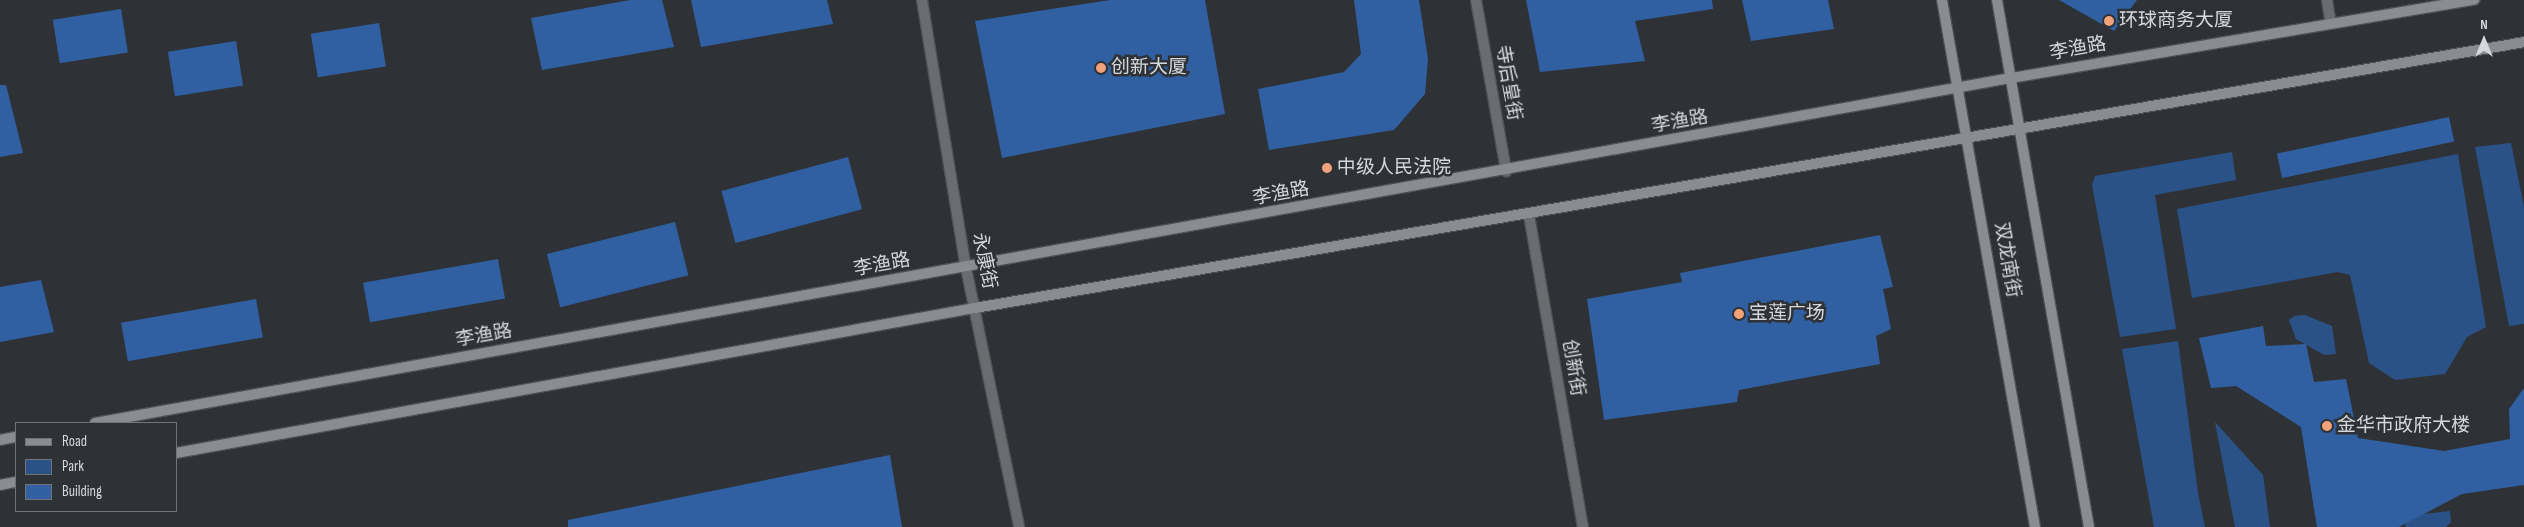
<!DOCTYPE html>
<html>
<head>
<meta charset="utf-8">
<style>
  body { margin:0 }
  #map { position:relative; width:2524px; height:527px; overflow:hidden; background:#2e3237; font-family:"Sofia Sans Condensed","Noto Sans SC",sans-serif }
  div>[style] { position:absolute }
  [style*='--x'] { left:calc(var(--x)*1px); top:calc(var(--y)*1px); width:calc(var(--w)*1px); rotate:calc(var(--a)*1deg) }
  .green>* { inset:0; background:#2b5287 }
  .building>* { inset:0; background:#3060a2; transform-origin:0 0 }
  .roads { filter:drop-shadow(1px 0 #4c5055) drop-shadow(-1px 0 #4c5055) drop-shadow(0 1px #4c5055) drop-shadow(0 -1px #4c5055) }
  .minor>* { height:10px; margin:-5px; padding:0 5px; transform-origin:5px; border-radius:5px; background:#6a6c6f }
  .tertiary>* { height:10px; margin:-5px; padding:0 5px; transform-origin:5px; border-radius:5px; background:#6a6c6f }
  .secondary>* { height:10px; margin:-5px; padding:0 5px; transform-origin:5px; border-radius:5px; background:#898d91 }
  .dots>* { width:14px; height:14px; translate:-50% -50%; box-sizing:border-box; border:2px solid #2e3237; border-radius:50% }
  span { translate:-50% -50%; white-space:nowrap; text-align:center; line-height:1.15; -webkit-text-stroke:5px #2e3237; paint-order:stroke }
  .poi-label { font-size:19px; color:#d4d7db }
  .left { translate:0 -50%; text-align:left }
  .street-label { font-size:19px; color:#d4d7db }
  .legend { position:absolute; left:15px; top:422px; width:162px; height:90px; box-sizing:border-box; background:#2e3237; border:1px solid #707479; margin:0; padding:6px 9px; list-style:none; font-size:15px; color:#d4d7db }
  .legend li { display:flex; align-items:center; gap:10px; height:25px }
  .legend b { width:25px; border:1px solid #707479 }
  .north { position:absolute; left:2459px; top:15px; width:50px; height:50px; -webkit-text-stroke:4px #2e3237; paint-order:stroke; rotate:0deg; font-size:14px; font-weight:700; line-height:20px; text-align:center; color:#d4d7db }
  .north::after { content:''; display:block; margin:auto; width:18px; height:22px; background:#d4d7db; clip-path:polygon(50% 0,100% 100%,50% 72%,0 100%) }
</style>
</head>
<body>
<div id="map">
  <div class="green">
    <div style="clip-path:polygon(2511px 143px,2524px 207px,2524px 324px,2509px 326px,2475px 147px)"></div>
    <div style="clip-path:polygon(2232px 152px,2236px 180px,2155px 195px,2176px 329px,2120px 337px,2092px 185px,2095px 176px)"></div>
    <div style="clip-path:polygon(2458px 154px,2486px 327px,2467px 337px,2445px 374px,2395px 380px,2369px 363px,2350px 275px,2338px 272px,2192px 298px,2177px 209px)"></div>
    <div style="clip-path:polygon(2305px 315px,2332px 326px,2336px 354px,2324px 355px,2296px 339px,2289px 320px,2294px 316px)"></div>
    <div style="clip-path:polygon(2178px 341px,2198px 493px,2205px 527px,2154px 527px,2122px 349px)"></div>
    <div style="clip-path:polygon(2215px 422px,2263px 475px,2270px 527px,2235px 527px)"></div>
    <div style="clip-path:polygon(2450px 511px,2451px 522px,2446px 527px,2406px 527px,2405px 524px,2423px 514px)"></div>
  </div>
  <div class="building">
    <div style="clip-path:polygon(630px 0,662px 0,674px 47px,542px 70px,531px 18px)"></div>
    <div style="clip-path:polygon(691px 0,827px 0,833px 24px,701px 47px)"></div>
    <div style="clip-path:polygon(1110px 0,1205px 0,1225px 114px,1002px 158px,975px 21px)"></div>
    <div style="clip-path:polygon(1354px 0,1419px 0,1428px 59px,1425px 94px,1394px 130px,1269px 150px,1258px 89px,1344px 72px,1361px 54px)"></div>
    <div style="clip-path:polygon(1526px 0,1712px 0,1713px 9px,1635px 21px,1645px 61px,1540px 72px)"></div>
    <div style="clip-path:polygon(1742px 0,1828px 0,1834px 29px,1751px 41px)"></div>
    <div style="clip-path:polygon(2059px 0,2137px 0,2114px 31px)"></div>
    <div style="left:121px;top:9px;width:44px;height:69px;rotate:81deg"></div>
    <div style="left:379px;top:23px;width:44px;height:69px;rotate:81deg"></div>
    <div style="left:236px;top:41px;width:45px;height:69px;rotate:81deg"></div>
    <div style="clip-path:polygon(0 85px,6px 85px,23px 153px,0 157px)"></div>
    <div style="left:2449px;top:117px;width:25px;height:176px;rotate:78deg"></div>
    <div style="left:848px;top:157px;width:54px;height:131px;rotate:75deg"></div>
    <div style="left:675px;top:222px;width:55px;height:132px;rotate:76deg"></div>
    <div style="clip-path:polygon(1880px 235px,1893px 287px,1883px 289px,1891px 329px,1876px 336px,1880px 364px,1739px 390px,1737px 402px,1604px 420px,1587px 299px,1682px 282px,1680px 273px)"></div>
    <div style="left:498px;top:259px;width:40px;height:137px;rotate:80deg"></div>
    <div style="clip-path:polygon(41px 280px,54px 332px,0 342px,0 287px)"></div>
    <div style="left:256px;top:299px;width:39px;height:137px;rotate:80deg"></div>
    <div style="clip-path:polygon(2263px 326px,2266px 346px,2306px 344px,2314px 382px,2346px 379px,2358px 438px,2444px 451px,2510px 439px,2509px 409px,2524px 388px,2524px 485px,2462px 494px,2399px 527px,2317px 527px,2301px 427px,2236px 386px,2211px 388px,2199px 338px)"></div>
    <div style="clip-path:polygon(890px 455px,902px 527px,568px 527px,568px 520px)"></div>
  </div>
  <div class="roads">
    <div class="minor">
      <div style="--x:1476;--y:0;--w:174;--a:80"></div>
      <div style="--x:2327;--y:0;--w:24;--a:81"></div>
      <div style="--x:1529;--y:215;--w:317;--a:80.2"></div>
    </div>
    <div class="tertiary">
      <div style="--x:922;--y:0;--w:272;--a:80.7"></div>
      <div style="--x:966;--y:268;--w:264;--a:78.4"></div>
    </div>
    <div class="secondary">
      <div style="--x:1942;--y:0;--w:535;--a:79.99"></div>
      <div style="--x:1997;--y:0;--w:535;--a:80.1"></div>
      <div style="--x:95;--y:423;--w:1947;--a:-10.21"></div>
      <div style="--x:2011;--y:78;--w:470;--a:-9.6"></div>
      <div style="--x:0;--y:440;--w:16;--a:-11"></div>
      <div style="--x:176;--y:453;--w:812;--a:-10.29"></div>
      <div style="--x:975;--y:308;--w:1572;--a:-9.74"></div>
      <div style="--x:0;--y:485;--w:16;--a:-11"></div>
    </div>
  </div>
  <div class="dots">
    <div style="left:2109px;top:21px;background:#f1a27b"></div>
    <div style="left:1101px;top:68px;background:#f1a27b"></div>
    <div style="left:1327px;top:168px;background:#f1a27b"></div>
    <div style="left:1739px;top:314px;background:#f1a27b"></div>
    <div style="left:2327px;top:426px;background:#f1a27b"></div>
  </div>
  <div class="poi-label">
    <span class="left" style="left:2119px;top:21px">环球商务大厦</span>
    <span class="left" style="left:1111px;top:68px">创新大厦</span>
    <span class="left" style="left:1337px;top:168px">中级人民法院</span>
    <span class="left" style="left:1749px;top:314px">宝莲广场</span>
    <span class="left" style="left:2337px;top:426px">金华市政府大楼</span>
  </div>
  <div class="street-label">
    <span style="left:2078px;top:49px;rotate:-10deg">李渔路</span>
    <span style="left:1508px;top:83px;rotate:80deg">寺后皇街</span>
    <span style="left:1680px;top:122px;rotate:-10deg">李渔路</span>
    <span style="left:1281px;top:194px;rotate:-10deg">李渔路</span>
    <span style="left:2007px;top:260px;rotate:80deg">双龙南街</span>
    <span style="left:984px;top:261px;rotate:79deg">永康街</span>
    <span style="left:882px;top:265px;rotate:-10deg">李渔路</span>
    <span style="left:484px;top:336px;rotate:-10deg">李渔路</span>
    <span style="left:1573px;top:368px;rotate:80deg">创新街</span>
  </div>
  <ul class="legend">
  <li><b style="height:6px;background:#898d91"></b>Road</li>
  <li><b style="height:14px;background:#2b5287"></b>Park</li>
  <li><b style="height:14px;background:#3060a2"></b>Building</li>
  </ul>
  <div class="north">N</div>
</div>
</body>
</html>
